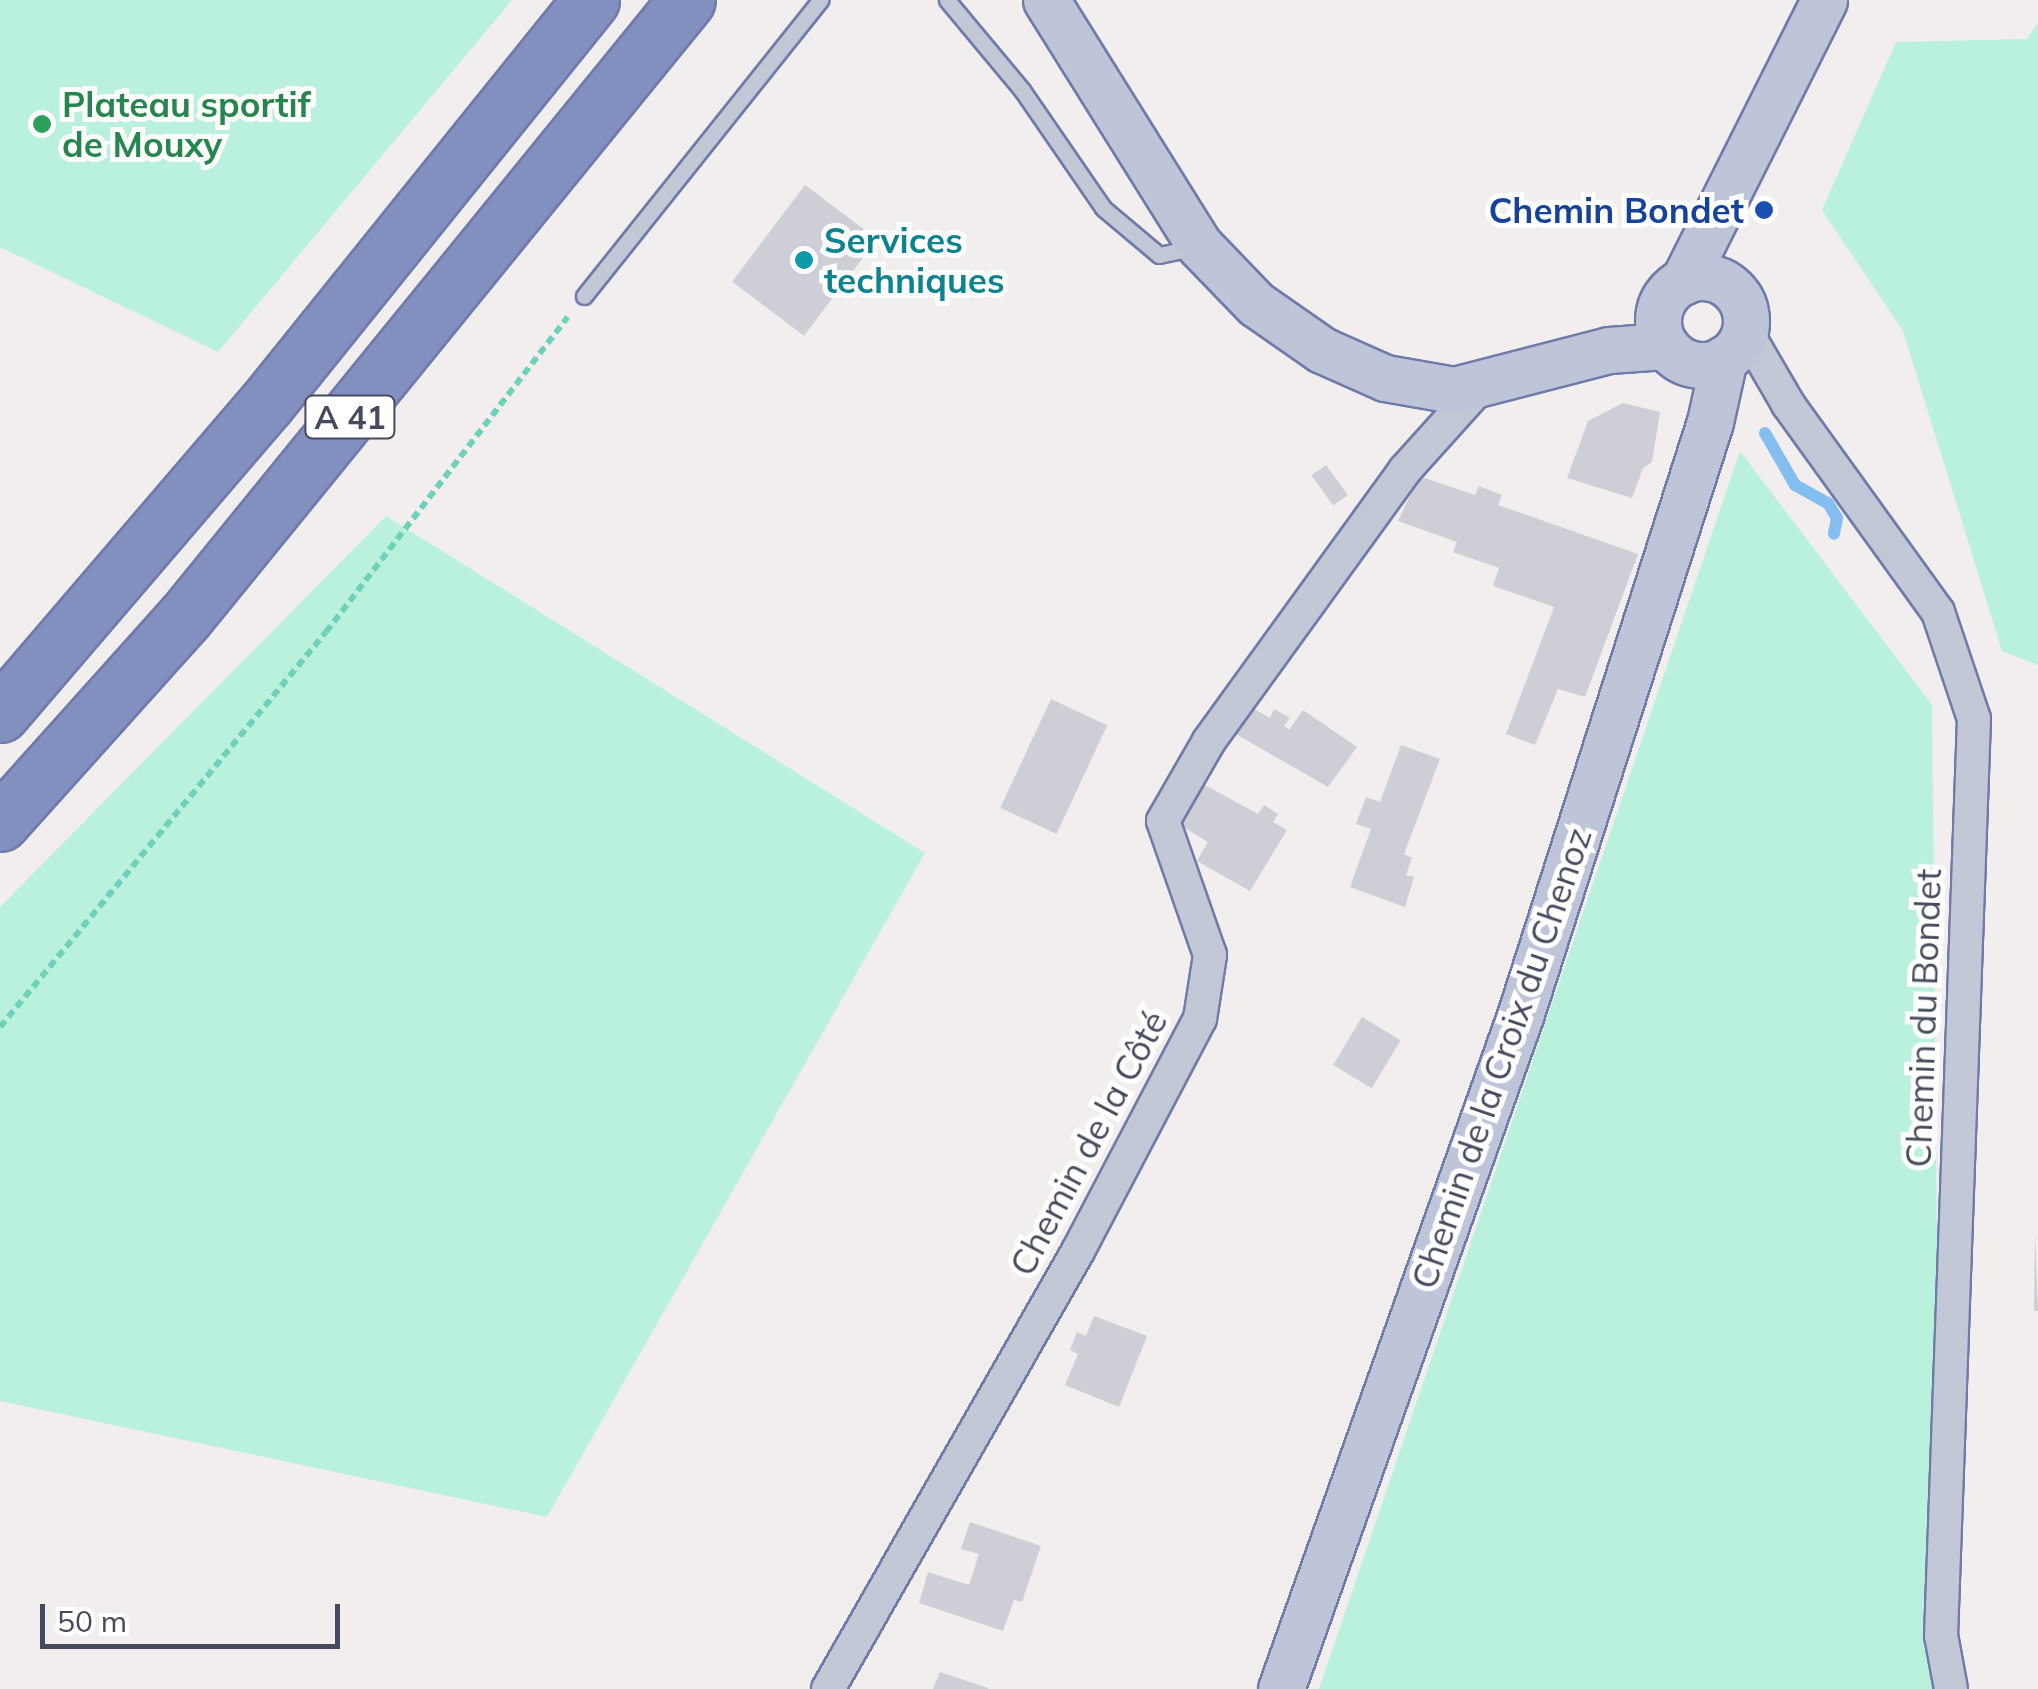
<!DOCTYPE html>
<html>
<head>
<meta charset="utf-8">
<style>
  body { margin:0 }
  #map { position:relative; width:2038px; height:1689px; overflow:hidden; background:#f1eeed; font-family:Mulish,sans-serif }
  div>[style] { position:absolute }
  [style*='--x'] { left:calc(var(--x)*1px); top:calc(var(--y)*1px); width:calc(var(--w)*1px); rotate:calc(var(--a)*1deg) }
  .green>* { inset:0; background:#b9f1dd }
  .stream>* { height:12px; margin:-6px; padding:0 6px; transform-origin:6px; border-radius:6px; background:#84bdf0 }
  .building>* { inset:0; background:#cdced6; transform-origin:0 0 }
  .path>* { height:6px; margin-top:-3px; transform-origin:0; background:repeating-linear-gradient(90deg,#6fd1ba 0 8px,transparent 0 13px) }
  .roads { filter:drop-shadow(2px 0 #6e7bab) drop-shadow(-2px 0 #6e7bab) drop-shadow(0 2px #6e7bab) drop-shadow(0 -2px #6e7bab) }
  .lane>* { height:15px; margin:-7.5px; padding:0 7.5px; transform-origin:7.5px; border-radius:7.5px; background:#c3c8d6 }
  .street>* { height:32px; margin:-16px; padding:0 16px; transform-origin:16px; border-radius:16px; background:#c3c8d6 }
  .secondary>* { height:45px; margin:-22.5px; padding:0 22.5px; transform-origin:22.5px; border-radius:22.5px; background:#bfc5d8 }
  .secondary>.ring { margin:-22.5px; padding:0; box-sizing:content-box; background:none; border:45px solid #bfc5d8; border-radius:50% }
  .highway>* { height:55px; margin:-27.5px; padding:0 27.5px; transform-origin:27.5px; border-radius:27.5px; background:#8290bf }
  .dots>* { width:28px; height:28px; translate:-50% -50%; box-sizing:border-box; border:5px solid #fff; border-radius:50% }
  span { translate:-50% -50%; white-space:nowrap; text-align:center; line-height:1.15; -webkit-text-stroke:10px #fff; paint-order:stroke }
  .shield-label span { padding:2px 8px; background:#fff; border:2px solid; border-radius:8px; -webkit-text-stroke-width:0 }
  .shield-label { font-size:32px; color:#454b5c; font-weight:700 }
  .leisure-label { font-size:35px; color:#27864d; font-weight:700 }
  .left { translate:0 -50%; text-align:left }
  .transit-label { font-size:35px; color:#164399; font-weight:700 }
  .right { translate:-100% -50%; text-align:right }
  .culture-label { font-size:35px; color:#0d838f; font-weight:700 }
  .street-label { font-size:35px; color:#454b5c }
  .scale { position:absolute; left:40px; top:1604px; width:300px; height:45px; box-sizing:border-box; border:5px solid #454b5c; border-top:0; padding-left:12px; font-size:30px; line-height:35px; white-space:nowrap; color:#454b5c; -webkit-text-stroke:8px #fff; paint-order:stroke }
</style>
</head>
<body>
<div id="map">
  <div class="green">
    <div style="clip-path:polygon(0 0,512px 0,218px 352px,0 247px)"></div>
    <div style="clip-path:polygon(2038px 22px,2038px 665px,2002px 651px,1903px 331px,1822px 210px,1896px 42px,2027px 39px)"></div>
    <div style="clip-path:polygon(1740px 451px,1932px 705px,1941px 1689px,1319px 1689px)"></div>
    <div style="clip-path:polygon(386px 516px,925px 853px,547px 1517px,0 1401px,0 907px)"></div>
  </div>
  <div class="stream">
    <div style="--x:1765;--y:433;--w:60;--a:60"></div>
    <div style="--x:1795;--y:485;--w:38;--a:29"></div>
    <div style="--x:1828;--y:503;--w:17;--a:59"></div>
    <div style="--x:1837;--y:518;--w:16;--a:101"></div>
  </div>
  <div class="building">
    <div style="left:805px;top:185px;width:90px;height:121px;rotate:37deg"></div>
    <div style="clip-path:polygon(1623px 403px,1660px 412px,1652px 462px,1643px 468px,1632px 498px,1567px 478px,1588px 421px)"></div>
    <div style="left:1326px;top:465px;width:37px;height:18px;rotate:54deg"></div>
    <div style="clip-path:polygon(1419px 476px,1475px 495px,1479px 486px,1502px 495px,1498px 505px,1638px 554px,1585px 697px,1558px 689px,1535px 745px,1506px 734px,1554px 607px,1493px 586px,1499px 568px,1453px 552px,1457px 542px,1398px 521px)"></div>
    <div style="left:1051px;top:699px;width:62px;height:120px;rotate:25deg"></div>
    <div style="clip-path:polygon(1249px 706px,1270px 718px,1274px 709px,1290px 718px,1284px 726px,1289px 730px,1303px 710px,1357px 747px,1328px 787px,1234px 733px)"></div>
    <div style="clip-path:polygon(1401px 745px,1440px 759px,1404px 854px,1412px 858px,1406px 875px,1414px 877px,1405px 907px,1350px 887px,1371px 829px,1356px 824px,1366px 797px,1380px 802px)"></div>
    <div style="clip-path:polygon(1205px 785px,1258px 814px,1264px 805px,1278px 814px,1273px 822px,1287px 830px,1250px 891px,1197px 861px,1208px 842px,1180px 825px)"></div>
    <div style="left:1362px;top:1017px;width:45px;height:56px;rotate:31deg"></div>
    <div style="clip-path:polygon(2035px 1234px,2038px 1311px,2034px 1311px)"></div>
    <div style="clip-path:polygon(1094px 1316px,1147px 1336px,1119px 1407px,1065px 1385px,1078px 1354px,1070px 1350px,1077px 1332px,1086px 1336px)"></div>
    <div style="clip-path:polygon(970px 1522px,1041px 1546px,1022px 1602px,1014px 1600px,1003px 1631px,919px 1603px,928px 1572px,969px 1585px,979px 1554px,961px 1549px)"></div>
    <div style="clip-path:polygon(940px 1672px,988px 1688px,988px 1689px,933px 1689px)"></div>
  </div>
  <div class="path">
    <div style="--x:0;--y:1027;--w:512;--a:-50.47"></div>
    <div style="--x:326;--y:632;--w:397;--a:-52.5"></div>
  </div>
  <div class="roads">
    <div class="lane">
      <div style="--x:947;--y:0;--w:117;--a:50.2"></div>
      <div style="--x:1022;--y:90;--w:143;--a:55.5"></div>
      <div style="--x:1103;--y:208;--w:73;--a:40"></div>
      <div style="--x:1159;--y:255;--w:38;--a:-12"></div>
      <div style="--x:584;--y:296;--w:379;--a:-51.4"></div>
    </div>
    <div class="street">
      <div style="--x:1745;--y:330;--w:86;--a:59.8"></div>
      <div style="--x:1788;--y:404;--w:256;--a:54.2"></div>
      <div style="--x:1938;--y:612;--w:113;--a:71.4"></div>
      <div style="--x:1974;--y:719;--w:917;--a:92.06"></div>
      <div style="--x:1941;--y:1635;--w:55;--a:79.5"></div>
      <div style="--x:828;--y:1689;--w:504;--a:-60.28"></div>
      <div style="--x:1078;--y:1251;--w:262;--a:-62.3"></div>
      <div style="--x:1200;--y:1019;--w:65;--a:-81.1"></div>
      <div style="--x:1210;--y:955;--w:142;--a:-109.3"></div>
      <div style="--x:1163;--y:821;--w:92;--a:-60.1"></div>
      <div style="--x:1209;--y:741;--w:334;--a:-54.1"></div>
      <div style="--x:1405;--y:470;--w:109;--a:-48"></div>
    </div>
    <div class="secondary">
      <div style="--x:1046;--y:0;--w:290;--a:58"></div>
      <div style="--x:1200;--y:246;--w:81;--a:46"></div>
      <div style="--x:1256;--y:304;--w:80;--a:34.9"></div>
      <div style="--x:1322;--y:350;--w:69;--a:24"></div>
      <div style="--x:1385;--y:378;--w:70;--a:9.9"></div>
      <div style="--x:1454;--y:390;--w:160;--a:-14.5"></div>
      <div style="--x:1609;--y:350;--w:56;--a:-4.1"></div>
      <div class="ring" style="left:1658px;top:277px;width:43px;height:43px"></div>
      <div style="--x:1683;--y:282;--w:315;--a:-63.4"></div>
      <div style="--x:1281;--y:1689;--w:717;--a:-70.45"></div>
      <div style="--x:1521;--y:1013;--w:620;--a:-72.27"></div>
      <div style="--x:1710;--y:422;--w:65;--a:-77.5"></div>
    </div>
    <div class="highway">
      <div style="--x:0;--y:714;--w:407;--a:-49.4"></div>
      <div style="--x:265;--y:405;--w:520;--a:-51.17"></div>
      <div style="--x:0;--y:823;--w:277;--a:-48.1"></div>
      <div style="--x:185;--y:617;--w:795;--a:-50.87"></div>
    </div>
  </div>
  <div class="dots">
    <div style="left:42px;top:124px;background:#2e9e5b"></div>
    <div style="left:1764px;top:210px;background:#1a4fb4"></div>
    <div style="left:804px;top:260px;background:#0f9aa8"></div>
  </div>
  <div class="shield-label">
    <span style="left:350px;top:417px">A 41</span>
  </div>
  <div class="leisure-label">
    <span class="left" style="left:62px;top:124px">Plateau sportif<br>de Mouxy</span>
  </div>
  <div class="transit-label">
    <span class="right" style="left:1744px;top:210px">Chemin Bondet</span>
  </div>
  <div class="culture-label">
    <span class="left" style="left:824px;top:260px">Services<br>techniques</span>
  </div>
  <div class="street-label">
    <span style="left:1923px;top:1018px;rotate:-88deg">Chemin du Bondet</span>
    <span style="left:1501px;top:1058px;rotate:-71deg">Chemin de la Croix du Chenoz</span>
    <span style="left:1088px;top:1143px;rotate:-62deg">Chemin de la Côté</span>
  </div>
  <div class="scale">50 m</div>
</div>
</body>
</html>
